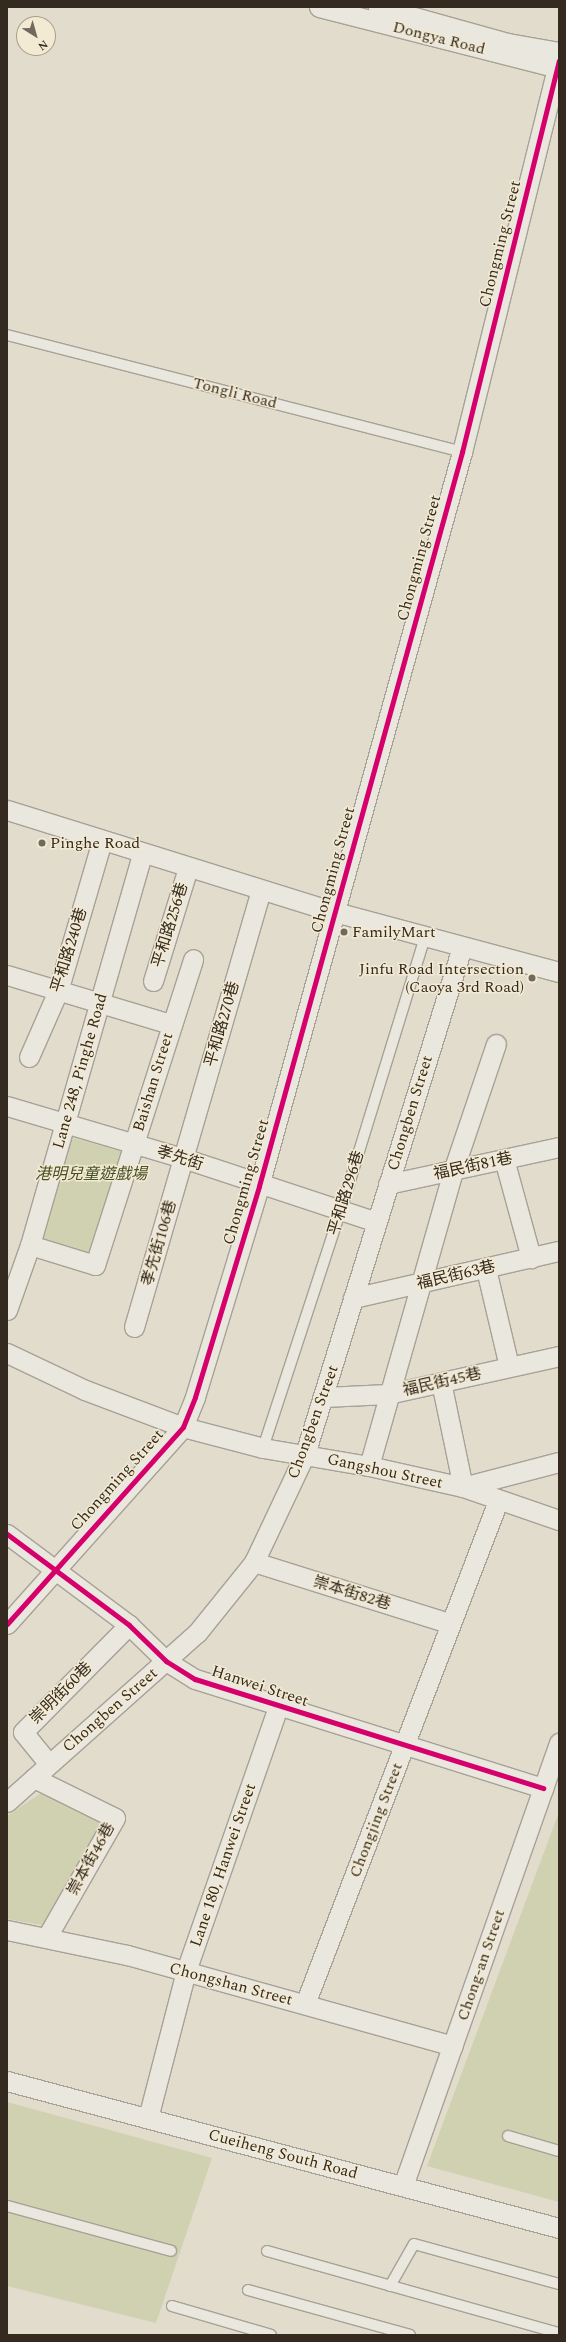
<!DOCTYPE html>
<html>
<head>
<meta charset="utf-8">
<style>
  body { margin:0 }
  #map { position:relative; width:566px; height:2342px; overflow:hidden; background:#e2dccd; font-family:Spectral,"Noto Sans TC",serif }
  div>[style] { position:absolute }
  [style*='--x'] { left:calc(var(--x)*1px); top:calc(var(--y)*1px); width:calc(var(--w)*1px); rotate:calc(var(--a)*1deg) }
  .green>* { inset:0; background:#d0d1b0; transform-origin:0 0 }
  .roads { filter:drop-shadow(1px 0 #a7a196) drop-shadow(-1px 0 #a7a196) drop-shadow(0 1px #a7a196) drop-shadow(0 -1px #a7a196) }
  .service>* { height:10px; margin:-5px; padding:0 5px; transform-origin:5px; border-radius:5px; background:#eae7de }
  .minor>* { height:19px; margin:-9.5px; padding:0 9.5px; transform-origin:9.5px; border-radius:9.5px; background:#eae7de }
  .cycleway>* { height:5px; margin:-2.5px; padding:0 2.5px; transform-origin:2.5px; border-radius:2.5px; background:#d6006c }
  .dots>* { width:11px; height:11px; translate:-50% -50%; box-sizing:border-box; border:2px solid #f3ead3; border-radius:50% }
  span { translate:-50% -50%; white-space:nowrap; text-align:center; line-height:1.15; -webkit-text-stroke:3px #f3ead3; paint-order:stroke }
  .street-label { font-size:16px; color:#352a1f }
  .poi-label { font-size:16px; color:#352a1f }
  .left { translate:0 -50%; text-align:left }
  .right { translate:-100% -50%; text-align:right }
  .park-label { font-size:16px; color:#455027; font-style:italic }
  .frame { position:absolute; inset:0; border:8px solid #352a1f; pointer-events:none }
  .north { position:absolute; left:16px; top:16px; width:40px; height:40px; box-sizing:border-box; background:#f3ead3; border:1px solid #a79d8b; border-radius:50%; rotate:143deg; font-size:11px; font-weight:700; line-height:16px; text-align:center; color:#352a1f }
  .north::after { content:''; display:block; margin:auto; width:14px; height:18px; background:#72685c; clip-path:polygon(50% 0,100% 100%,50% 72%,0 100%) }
</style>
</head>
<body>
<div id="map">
  <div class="green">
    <div style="left:71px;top:1137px;width:61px;height:113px;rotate:16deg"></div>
    <div style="clip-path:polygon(44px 1791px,106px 1822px,42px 1925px,7px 1919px,7px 1816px)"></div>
    <div style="clip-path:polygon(559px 1812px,559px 2202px,427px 2166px)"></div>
    <div style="clip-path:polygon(7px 2102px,212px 2158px,156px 2323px,7px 2286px)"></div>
  </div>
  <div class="roads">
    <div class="service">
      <div style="--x:7;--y:335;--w:470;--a:14.4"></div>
      <div style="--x:263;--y:1448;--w:250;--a:-71.9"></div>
      <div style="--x:341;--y:1210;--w:286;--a:-72.9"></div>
      <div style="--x:508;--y:2136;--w:53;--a:16.4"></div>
      <div style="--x:7;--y:2206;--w:170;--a:15.3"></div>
      <div style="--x:267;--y:2251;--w:303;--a:15.7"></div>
      <div style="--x:390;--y:2286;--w:48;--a:-60.3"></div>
      <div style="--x:414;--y:2244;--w:150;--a:15.4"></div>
      <div style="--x:248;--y:2290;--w:168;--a:15.5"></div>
      <div style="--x:172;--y:2306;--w:103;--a:16.3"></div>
    </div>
    <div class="minor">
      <div style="--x:319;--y:7;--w:248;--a:14.3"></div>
      <div style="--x:378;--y:7;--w:135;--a:15.5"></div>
      <div style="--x:508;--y:43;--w:52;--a:10"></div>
      <div style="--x:7;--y:810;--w:343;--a:17.3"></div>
      <div style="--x:335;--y:912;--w:232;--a:15"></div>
      <div style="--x:7;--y:975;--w:170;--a:16.7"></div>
      <div style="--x:153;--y:981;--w:118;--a:-72.8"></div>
      <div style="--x:29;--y:1057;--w:72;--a:-66.3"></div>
      <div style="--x:58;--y:991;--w:156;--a:-73.7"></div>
      <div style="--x:7;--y:1106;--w:184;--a:16.5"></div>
      <div style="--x:183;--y:1158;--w:204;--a:18.3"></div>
      <div style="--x:504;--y:1159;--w:103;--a:74.7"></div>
      <div style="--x:388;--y:1184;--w:175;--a:-12.2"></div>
      <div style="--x:30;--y:1245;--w:68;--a:17.1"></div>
      <div style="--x:95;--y:1265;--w:321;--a:-72.2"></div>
      <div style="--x:486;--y:1269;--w:100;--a:76.7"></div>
      <div style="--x:353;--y:1298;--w:211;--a:-12.9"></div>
      <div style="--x:7;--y:1310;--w:69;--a:-70.5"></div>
      <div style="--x:30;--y:1245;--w:407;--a:-74"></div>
      <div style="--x:134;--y:1327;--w:455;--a:-73.8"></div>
      <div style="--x:7;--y:1353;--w:86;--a:25.4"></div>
      <div style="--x:85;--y:1390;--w:105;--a:20.7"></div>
      <div style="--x:183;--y:1427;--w:83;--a:14.7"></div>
      <div style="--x:263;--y:1448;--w:108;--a:9.6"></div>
      <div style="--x:369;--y:1466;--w:96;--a:12.6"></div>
      <div style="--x:463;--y:1487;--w:102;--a:19"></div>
      <div style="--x:441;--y:1382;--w:107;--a:78.2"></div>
      <div style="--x:463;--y:1487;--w:99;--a:-14.6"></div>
      <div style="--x:324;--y:1397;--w:64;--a:-2.7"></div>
      <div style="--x:388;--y:1394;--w:175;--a:-12.5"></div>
      <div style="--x:369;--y:1466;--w:307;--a:-74.1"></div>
      <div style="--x:453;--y:1171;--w:134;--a:-71.3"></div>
      <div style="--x:7;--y:1534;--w:152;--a:36.7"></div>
      <div style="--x:129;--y:1625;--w:52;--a:44.2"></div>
      <div style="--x:166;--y:1661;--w:34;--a:32"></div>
      <div style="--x:195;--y:1679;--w:365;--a:17.4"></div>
      <div style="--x:254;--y:1562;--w:204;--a:17.4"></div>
      <div style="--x:7;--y:1624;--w:264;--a:-48.2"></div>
      <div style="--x:183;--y:1427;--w:32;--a:-68"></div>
      <div style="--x:195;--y:1397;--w:220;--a:-73.1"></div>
      <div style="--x:259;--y:1186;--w:762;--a:-74.54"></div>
      <div style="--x:462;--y:452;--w:403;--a:-76.1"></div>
      <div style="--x:49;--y:1764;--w:41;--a:-129.1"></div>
      <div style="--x:23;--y:1732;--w:151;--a:-45.3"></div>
      <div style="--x:34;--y:1778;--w:90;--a:26.3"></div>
      <div style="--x:115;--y:1818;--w:135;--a:119.8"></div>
      <div style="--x:7;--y:1802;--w:254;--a:-41.7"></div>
      <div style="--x:197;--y:1633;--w:91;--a:-51.2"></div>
      <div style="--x:254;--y:1562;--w:119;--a:-64.7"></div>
      <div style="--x:305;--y:1454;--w:531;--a:-72.79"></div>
      <div style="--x:7;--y:1930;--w:123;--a:11.8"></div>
      <div style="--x:127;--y:1955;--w:338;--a:15.6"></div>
      <div style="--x:305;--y:2004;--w:539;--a:-69.01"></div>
      <div style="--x:7;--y:2081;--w:571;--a:14.91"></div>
      <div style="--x:148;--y:2118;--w:152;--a:-75.5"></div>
      <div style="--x:186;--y:1971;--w:280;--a:-70.8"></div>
      <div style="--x:403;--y:2186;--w:470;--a:-70.6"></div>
    </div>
  </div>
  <div class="cycleway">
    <div style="--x:7;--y:1534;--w:152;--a:36.7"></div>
    <div style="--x:129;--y:1625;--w:52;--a:44.2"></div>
    <div style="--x:166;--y:1661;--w:34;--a:32"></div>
    <div style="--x:195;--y:1679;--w:365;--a:17.4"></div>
    <div style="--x:7;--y:1624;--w:264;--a:-48.2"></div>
    <div style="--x:183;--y:1427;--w:32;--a:-68"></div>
    <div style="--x:195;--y:1397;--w:220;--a:-73.1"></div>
    <div style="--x:259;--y:1186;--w:762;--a:-74.54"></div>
    <div style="--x:462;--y:452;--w:403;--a:-76.1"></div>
  </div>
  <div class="dots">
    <div style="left:42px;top:843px;background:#72685c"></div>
    <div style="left:344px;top:932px;background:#72685c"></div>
    <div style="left:532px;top:978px;background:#72685c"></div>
  </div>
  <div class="street-label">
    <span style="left:439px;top:38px;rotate:14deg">Dongya Road</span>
    <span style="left:500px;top:244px;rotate:-76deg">Chongming Street</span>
    <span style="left:235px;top:393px;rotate:14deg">Tongli Road</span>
    <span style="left:419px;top:558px;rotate:-75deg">Chongming Street</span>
    <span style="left:333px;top:870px;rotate:-75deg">Chongming Street</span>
    <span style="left:170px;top:925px;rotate:-73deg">平和路256巷</span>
    <span style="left:69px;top:950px;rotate:-73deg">平和路240巷</span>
    <span style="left:222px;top:1024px;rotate:-74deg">平和路270巷</span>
    <span style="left:80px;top:1071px;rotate:-74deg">Lane 248, Pinghe Road</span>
    <span style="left:153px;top:1082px;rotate:-73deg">Baishan Street</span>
    <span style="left:410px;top:1113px;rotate:-73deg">Chongben Street</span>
    <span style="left:180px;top:1158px;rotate:18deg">孝先街</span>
    <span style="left:473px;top:1166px;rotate:-12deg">福民街81巷</span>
    <span style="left:246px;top:1182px;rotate:-74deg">Chongming Street</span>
    <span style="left:346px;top:1193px;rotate:-73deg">平和路296巷</span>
    <span style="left:159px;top:1243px;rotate:-74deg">孝先街106巷</span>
    <span style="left:456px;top:1275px;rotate:-13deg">福民街63巷</span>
    <span style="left:442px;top:1382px;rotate:-13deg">福民街45巷</span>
    <span style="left:313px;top:1422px;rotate:-70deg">Chongben Street</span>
    <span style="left:385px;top:1471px;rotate:12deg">Gangshou Street</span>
    <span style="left:117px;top:1480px;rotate:-48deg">Chongming Street</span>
    <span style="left:352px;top:1593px;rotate:17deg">崇本街82巷</span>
    <span style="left:260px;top:1686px;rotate:18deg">Hanwei Street</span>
    <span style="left:61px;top:1693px;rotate:-45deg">崇明街60巷</span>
    <span style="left:110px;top:1710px;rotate:-41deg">Chongben Street</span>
    <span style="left:376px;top:1820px;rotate:-69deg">Chongjing Street</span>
    <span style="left:91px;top:1859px;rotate:-61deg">崇本街46巷</span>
    <span style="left:223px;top:1865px;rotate:-71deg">Lane 180, Hanwei Street</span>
    <span style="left:481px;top:1965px;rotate:-71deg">Chong-an Street</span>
    <span style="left:231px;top:1984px;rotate:15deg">Chongshan Street</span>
    <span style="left:283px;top:2154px;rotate:15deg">Cueiheng South Road</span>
  </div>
  <div class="poi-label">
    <span class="left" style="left:50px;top:843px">Pinghe Road</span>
    <span class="left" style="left:352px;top:932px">FamilyMart</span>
    <span class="right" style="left:524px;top:978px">Jinfu Road Intersection<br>(Caoya 3rd Road)</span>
  </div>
  <div class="park-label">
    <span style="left:91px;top:1174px">港明兒童遊戲場</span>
  </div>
  <div class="frame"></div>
  <div class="north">N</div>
</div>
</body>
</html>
